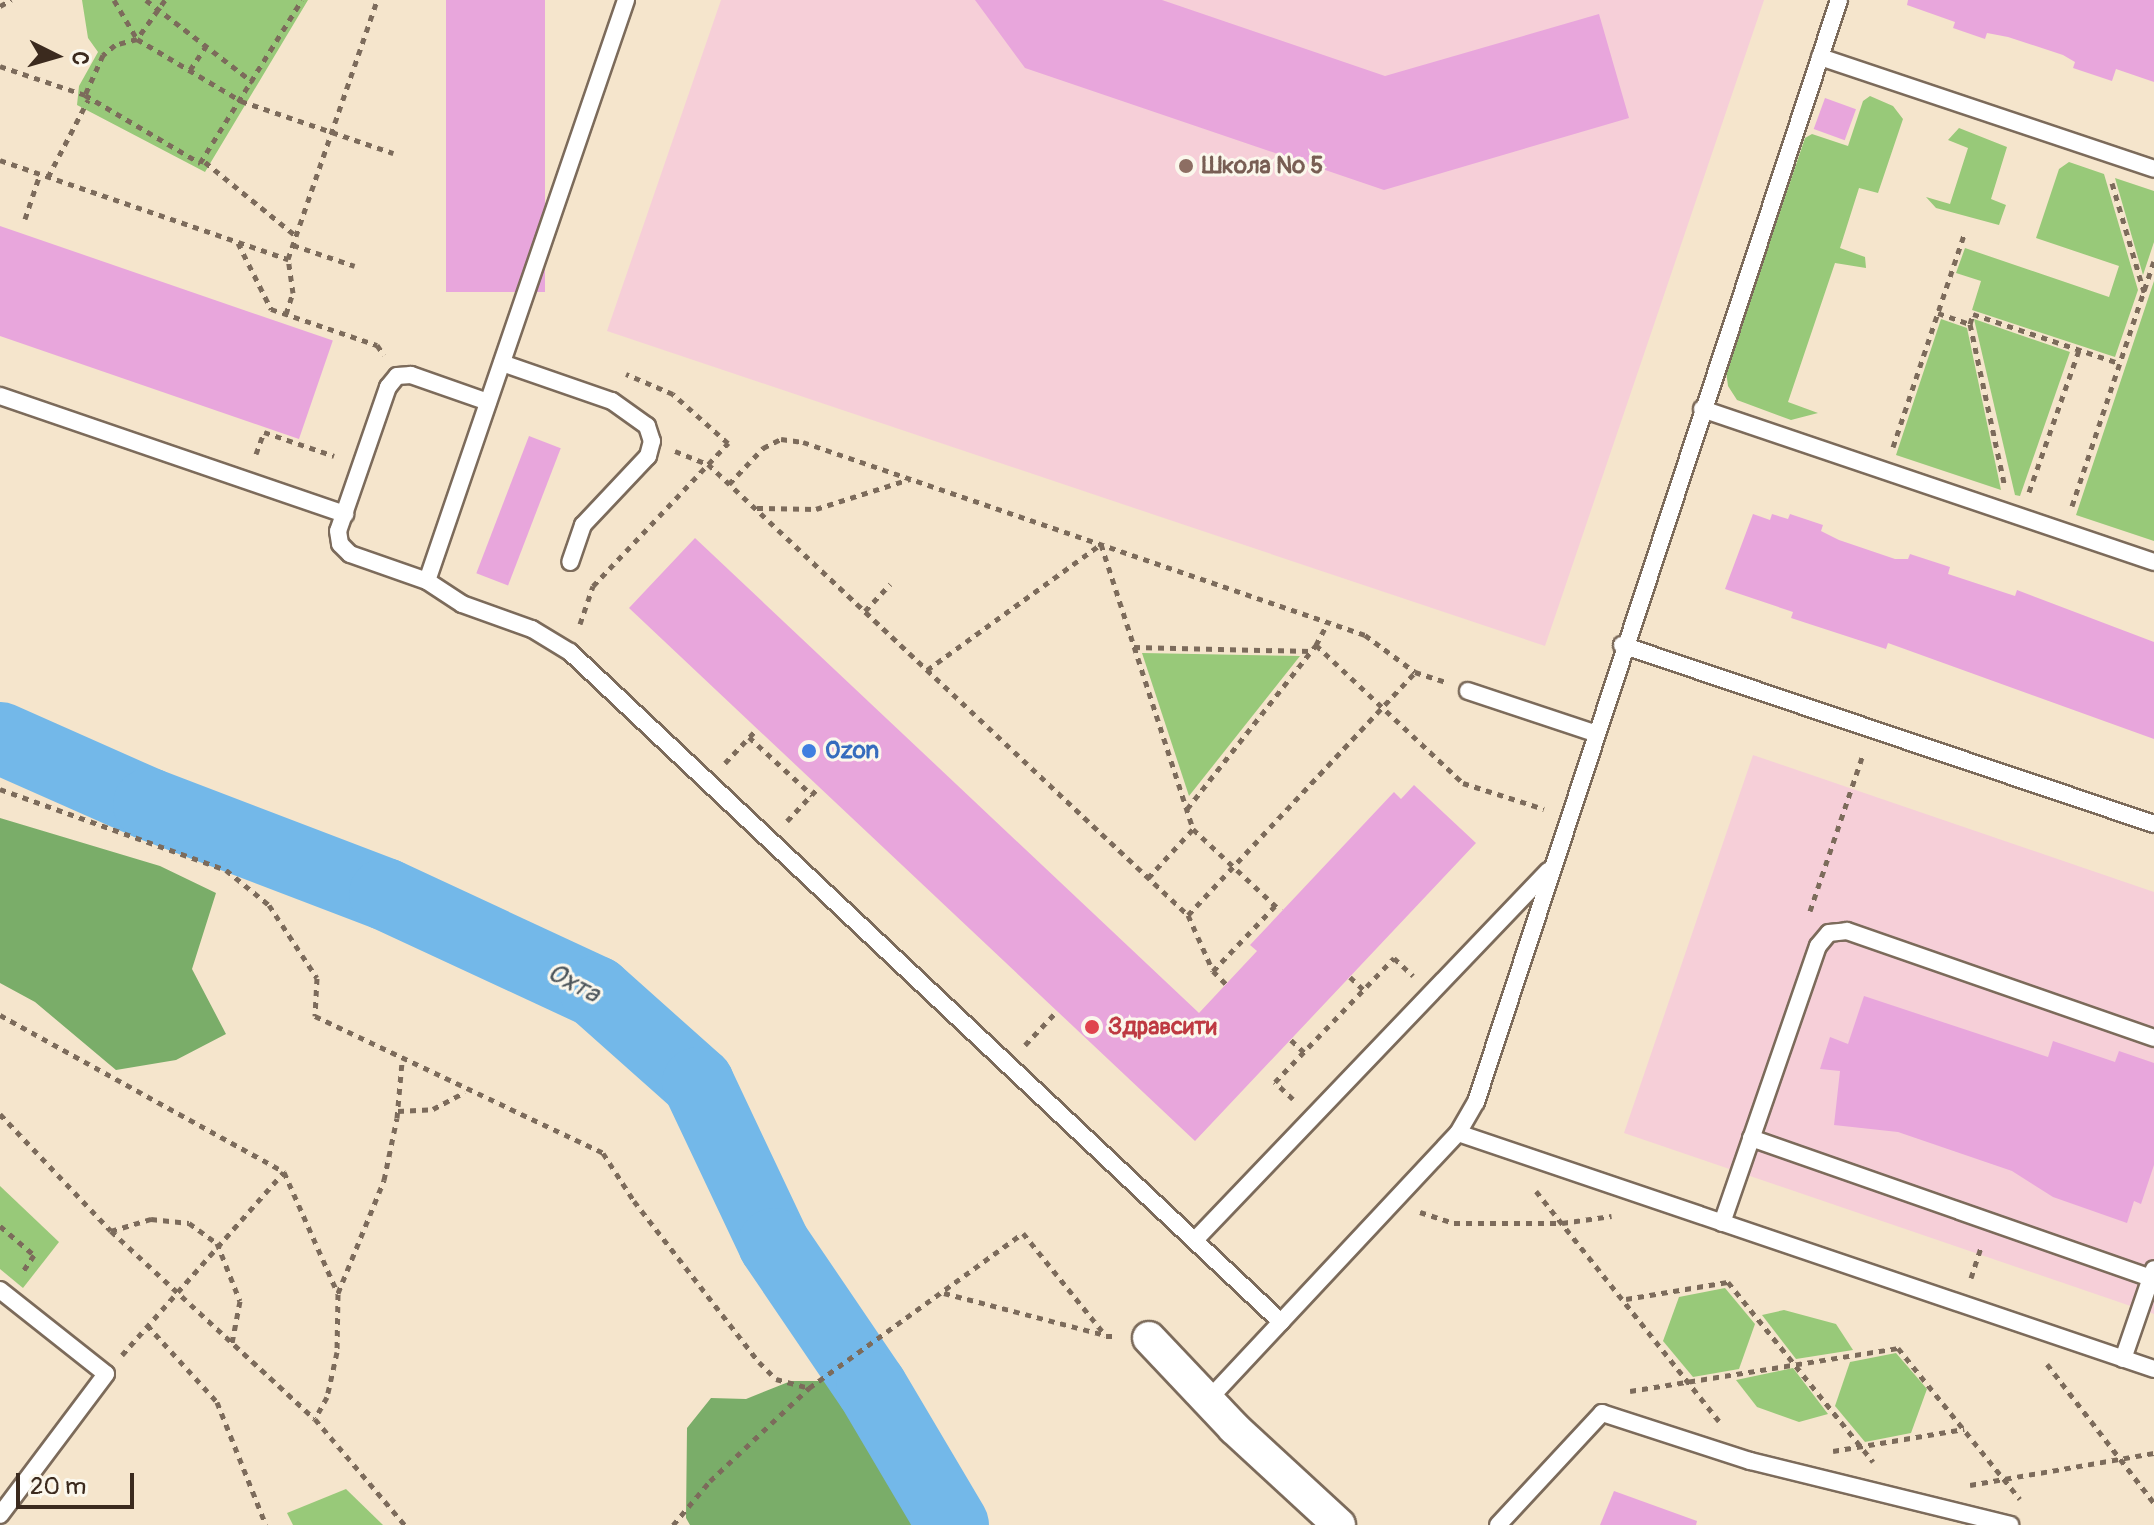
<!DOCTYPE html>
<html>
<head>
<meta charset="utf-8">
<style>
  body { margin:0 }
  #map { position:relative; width:2154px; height:1525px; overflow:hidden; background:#f5e5cc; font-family:Pangolin,sans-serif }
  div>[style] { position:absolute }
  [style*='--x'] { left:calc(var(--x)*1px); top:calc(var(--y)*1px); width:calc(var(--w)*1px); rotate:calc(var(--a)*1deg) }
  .built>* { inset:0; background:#f6cfd8 }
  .green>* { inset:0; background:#98c979 }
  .forest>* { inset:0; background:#7aad69 }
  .river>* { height:72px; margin:-36px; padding:0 36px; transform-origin:36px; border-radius:36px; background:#73b8e9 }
  .building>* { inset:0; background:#e8a6dc; transform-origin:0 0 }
  .path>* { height:5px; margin-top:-2.5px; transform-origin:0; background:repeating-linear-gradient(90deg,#7c6b5b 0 6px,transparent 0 12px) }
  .roads { filter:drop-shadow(2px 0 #7c6b5b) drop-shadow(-2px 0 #7c6b5b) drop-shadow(0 2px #7c6b5b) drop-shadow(0 -2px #7c6b5b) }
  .service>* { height:16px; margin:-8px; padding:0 8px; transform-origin:8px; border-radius:8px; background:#fff }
  .minor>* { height:32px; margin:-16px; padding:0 16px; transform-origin:16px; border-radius:16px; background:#fff }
  .dots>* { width:22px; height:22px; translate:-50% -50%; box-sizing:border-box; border:4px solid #fbf7ec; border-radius:50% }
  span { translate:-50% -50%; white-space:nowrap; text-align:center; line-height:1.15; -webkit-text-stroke:6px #fbf7ec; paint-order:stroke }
  .education-label { font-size:24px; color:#785e54; font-weight:700 }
  .left { translate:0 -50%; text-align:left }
  .shop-label { font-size:24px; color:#366cbe; font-weight:700 }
  .health-label { font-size:24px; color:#be3a42; font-weight:700 }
  .water-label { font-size:26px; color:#4c555b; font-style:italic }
  .north { position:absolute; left:16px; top:16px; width:80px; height:80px; -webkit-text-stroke:6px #fbf7ec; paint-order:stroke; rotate:95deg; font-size:22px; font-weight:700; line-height:32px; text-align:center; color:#3b2a1e }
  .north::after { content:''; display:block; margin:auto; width:28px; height:36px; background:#3b2a1e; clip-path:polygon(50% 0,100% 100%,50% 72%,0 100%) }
  .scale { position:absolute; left:16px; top:1473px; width:118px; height:36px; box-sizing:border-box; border:4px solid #3b2a1e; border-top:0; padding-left:10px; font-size:24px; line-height:28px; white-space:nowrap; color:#3b2a1e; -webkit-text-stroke:6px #fbf7ec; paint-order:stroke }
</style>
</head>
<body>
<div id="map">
  <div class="built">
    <div style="clip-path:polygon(721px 0,1764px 0,1545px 646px,607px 331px)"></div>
    <div style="clip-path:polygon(1753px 755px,2154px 892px,2154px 1314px,1624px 1133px)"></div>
  </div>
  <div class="green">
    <div style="clip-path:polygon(82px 0,308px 0,205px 172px,77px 105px,79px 86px,98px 52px,88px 38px)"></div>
    <div style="clip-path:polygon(1870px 96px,1893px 106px,1903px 119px,1878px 193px,1859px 188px,1840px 248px,1865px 257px,1866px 268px,1835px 263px,1788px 402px,1818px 413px,1791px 420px,1737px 400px,1728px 386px,1726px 371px,1805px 138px,1812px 134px,1848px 146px,1863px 101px)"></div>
    <div style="clip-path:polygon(1959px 128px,2007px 147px,1991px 199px,2006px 205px,1999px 225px,1936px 208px,1926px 197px,1950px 204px,1968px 148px,1948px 140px)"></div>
    <div style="clip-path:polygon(2069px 162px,2104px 174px,2138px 290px,2115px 357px,1972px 310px,1981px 281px,1956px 273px,1965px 248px,2109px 297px,2119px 266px,2036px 238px,2059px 169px)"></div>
    <div style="clip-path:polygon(2115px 178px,2154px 191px,2154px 242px,2143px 275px)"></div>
    <div style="clip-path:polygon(2154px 281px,2154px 541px,2076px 515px)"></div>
    <div style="clip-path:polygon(1941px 319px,1967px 328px,2001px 490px,1896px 455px)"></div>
    <div style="clip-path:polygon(1974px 319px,2070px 352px,2020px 496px,2015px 495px)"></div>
    <div style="clip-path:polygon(1142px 653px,1300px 656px,1189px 796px)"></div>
    <div style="clip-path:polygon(0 1186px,59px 1242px,23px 1288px,0 1269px)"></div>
    <div style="clip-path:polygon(1725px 1288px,1755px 1324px,1739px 1369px,1693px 1377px,1663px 1341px,1679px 1297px)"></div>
    <div style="clip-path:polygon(1784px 1310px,1836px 1324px,1853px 1350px,1796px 1359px,1762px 1315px)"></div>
    <div style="clip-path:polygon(1896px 1353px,1927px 1389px,1911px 1433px,1865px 1442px,1835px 1406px,1850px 1362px)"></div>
    <div style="clip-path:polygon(1793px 1368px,1828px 1414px,1799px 1422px,1757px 1407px,1736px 1380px)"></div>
    <div style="clip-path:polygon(346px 1489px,383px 1525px,293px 1525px,287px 1513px)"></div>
  </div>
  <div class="forest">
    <div style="clip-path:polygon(0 818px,160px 866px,216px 893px,192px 969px,226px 1034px,176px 1060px,116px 1070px,35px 1002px,0 983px)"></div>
    <div style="clip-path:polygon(791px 1381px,833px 1381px,928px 1525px,690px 1525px,686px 1518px,687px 1428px,711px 1398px,746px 1399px)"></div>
  </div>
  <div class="river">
    <div style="--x:0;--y:738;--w:163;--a:23.9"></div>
    <div style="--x:149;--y:804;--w:253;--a:20.9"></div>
    <div style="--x:385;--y:894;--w:233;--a:24.9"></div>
    <div style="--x:596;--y:992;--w:137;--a:41.7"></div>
    <div style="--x:698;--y:1083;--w:178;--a:64.7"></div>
    <div style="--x:774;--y:1244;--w:174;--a:55.8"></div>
    <div style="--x:872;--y:1388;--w:159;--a:59.4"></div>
  </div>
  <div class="building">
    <div style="left:446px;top:0;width:99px;height:292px"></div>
    <div style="clip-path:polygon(975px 0,1162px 0,1385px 76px,1599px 14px,1629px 118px,1384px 190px,1025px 68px)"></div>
    <div style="clip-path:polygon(1908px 0,2154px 0,2154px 82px,2116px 69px,2112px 81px,2073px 68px,2075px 62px,2063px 55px,2008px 37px,1987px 33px,1985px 39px,1953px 28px,1955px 22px,1907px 5px)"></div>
    <div style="left:1825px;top:98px;width:33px;height:33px;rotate:20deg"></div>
    <div style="left:0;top:226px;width:352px;height:104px;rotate:19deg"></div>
    <div style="left:529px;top:436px;width:34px;height:147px;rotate:21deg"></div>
    <div style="clip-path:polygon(1753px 514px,1770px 520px,1772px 514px,1788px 519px,1790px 514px,1823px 525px,1821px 531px,1839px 540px,1895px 559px,1908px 559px,1910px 554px,1950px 567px,1948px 574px,2015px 596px,2017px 590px,2154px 642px,2154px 739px,1888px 643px,1886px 649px,1791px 618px,1793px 612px,1725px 589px)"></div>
    <div style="clip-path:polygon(695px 538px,1199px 1013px,1257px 951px,1250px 945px,1394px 792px,1401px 799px,1414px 785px,1476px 843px,1195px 1141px,629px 608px)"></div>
    <div style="clip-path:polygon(1864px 996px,2048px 1057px,2053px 1041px,2115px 1062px,2119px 1051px,2154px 1063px,2154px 1165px,2141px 1204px,2134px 1201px,2127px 1223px,2053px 1197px,2012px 1171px,1898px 1132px,1834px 1125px,1840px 1071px,1820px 1069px,1830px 1037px,1848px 1044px)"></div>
    <div style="clip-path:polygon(1614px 1491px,1697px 1521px,1696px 1525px,1600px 1525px)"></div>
  </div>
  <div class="path">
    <div style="--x:114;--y:0;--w:45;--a:59.5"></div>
    <div style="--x:137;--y:39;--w:121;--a:30.8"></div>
    <div style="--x:241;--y:101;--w:161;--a:18.9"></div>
    <div style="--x:146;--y:0;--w:135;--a:37.5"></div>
    <div style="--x:165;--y:0;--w:48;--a:125.7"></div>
    <div style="--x:137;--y:39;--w:23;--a:165"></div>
    <div style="--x:115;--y:45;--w:16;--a:140"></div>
    <div style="--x:103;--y:55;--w:44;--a:114.2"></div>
    <div style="--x:85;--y:95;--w:134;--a:30.6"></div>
    <div style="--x:200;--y:163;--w:192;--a:-58"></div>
    <div style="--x:0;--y:6;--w:13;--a:-29"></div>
    <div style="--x:0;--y:66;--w:90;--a:18.8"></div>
    <div style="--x:190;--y:70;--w:29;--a:-56"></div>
    <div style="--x:0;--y:160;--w:305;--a:19"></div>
    <div style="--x:288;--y:259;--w:274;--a:-71"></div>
    <div style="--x:205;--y:162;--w:117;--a:39.1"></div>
    <div style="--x:48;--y:177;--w:87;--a:-62.5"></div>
    <div style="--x:2112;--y:183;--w:114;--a:73.6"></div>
    <div style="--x:25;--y:219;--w:47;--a:-71.6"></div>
    <div style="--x:238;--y:243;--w:74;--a:63.4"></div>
    <div style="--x:271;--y:309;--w:112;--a:18.8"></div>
    <div style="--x:377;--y:345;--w:12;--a:55"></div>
    <div style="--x:293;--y:245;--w:65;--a:18.7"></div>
    <div style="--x:1938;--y:313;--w:34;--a:19"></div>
    <div style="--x:1970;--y:324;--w:10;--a:-73"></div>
    <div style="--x:1973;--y:314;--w:154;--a:18.6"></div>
    <div style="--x:286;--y:314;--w:22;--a:-72"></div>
    <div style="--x:293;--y:293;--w:34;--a:-98"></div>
    <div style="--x:1970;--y:324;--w:163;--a:77.9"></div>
    <div style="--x:1893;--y:447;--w:227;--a:-71.5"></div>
    <div style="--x:675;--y:451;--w:35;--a:22"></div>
    <div style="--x:708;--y:464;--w:659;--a:43.22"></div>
    <div style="--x:1188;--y:915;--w:333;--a:-46.9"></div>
    <div style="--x:1415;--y:672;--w:32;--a:18"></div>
    <div style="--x:256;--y:454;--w:23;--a:-70"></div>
    <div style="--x:264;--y:432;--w:74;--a:18.9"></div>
    <div style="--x:729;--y:484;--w:50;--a:-46.6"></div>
    <div style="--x:763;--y:448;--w:20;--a:-27"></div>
    <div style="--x:781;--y:439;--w:22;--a:8"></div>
    <div style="--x:803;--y:442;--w:594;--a:18.95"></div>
    <div style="--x:1365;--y:635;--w:62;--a:36.5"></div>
    <div style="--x:2029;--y:492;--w:151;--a:-70.6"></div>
    <div style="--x:2072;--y:506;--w:258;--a:-71.5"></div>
    <div style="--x:757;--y:508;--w:59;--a:1"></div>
    <div style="--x:816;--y:509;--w:99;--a:-17.7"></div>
    <div style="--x:865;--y:611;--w:37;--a:-47"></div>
    <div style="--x:580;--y:624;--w:40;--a:-71.1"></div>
    <div style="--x:593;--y:586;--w:197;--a:-46.6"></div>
    <div style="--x:728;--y:443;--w:74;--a:-138.3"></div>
    <div style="--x:673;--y:394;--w:51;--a:-156.9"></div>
    <div style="--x:1316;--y:645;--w:202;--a:43.2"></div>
    <div style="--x:1463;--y:783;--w:85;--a:17.8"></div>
    <div style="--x:1134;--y:647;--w:177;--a:1.3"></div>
    <div style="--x:927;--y:670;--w:215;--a:-35.9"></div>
    <div style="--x:1101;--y:544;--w:299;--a:72.1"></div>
    <div style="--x:1193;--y:829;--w:120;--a:43"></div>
    <div style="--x:749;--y:737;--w:86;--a:42.6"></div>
    <div style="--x:725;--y:763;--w:47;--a:-46.7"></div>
    <div style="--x:0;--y:789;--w:240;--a:19.7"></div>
    <div style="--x:226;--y:870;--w:55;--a:39.1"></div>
    <div style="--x:269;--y:905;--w:87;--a:56.7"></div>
    <div style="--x:317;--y:978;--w:38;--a:93"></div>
    <div style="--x:315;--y:1016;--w:319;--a:25.4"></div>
    <div style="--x:603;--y:1153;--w:57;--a:57.1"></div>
    <div style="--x:634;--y:1201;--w:204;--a:52.2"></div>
    <div style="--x:759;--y:1362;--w:24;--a:45"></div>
    <div style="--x:776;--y:1379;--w:34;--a:15"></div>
    <div style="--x:1187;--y:809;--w:209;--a:-51.8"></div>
    <div style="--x:1316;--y:645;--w:26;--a:-62"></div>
    <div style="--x:787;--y:821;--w:47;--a:-46.7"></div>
    <div style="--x:1148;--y:878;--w:67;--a:-47.4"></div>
    <div style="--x:1810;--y:911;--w:166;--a:-71.3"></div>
    <div style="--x:1188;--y:915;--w:61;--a:65.9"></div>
    <div style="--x:1213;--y:971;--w:18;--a:45"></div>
    <div style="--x:1213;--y:971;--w:90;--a:-46.4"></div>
    <div style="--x:1350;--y:977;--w:19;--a:43"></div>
    <div style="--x:0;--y:1015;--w:325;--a:28.9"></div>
    <div style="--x:284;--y:1172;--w:133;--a:66.1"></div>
    <div style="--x:338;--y:1294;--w:58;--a:91"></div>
    <div style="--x:337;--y:1352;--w:46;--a:102.5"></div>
    <div style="--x:327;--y:1397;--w:25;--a:119"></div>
    <div style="--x:1291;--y:1040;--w:18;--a:43"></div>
    <div style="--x:1025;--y:1045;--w:47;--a:-46.7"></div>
    <div style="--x:1293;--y:1099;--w:25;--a:-137"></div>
    <div style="--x:1275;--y:1082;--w:172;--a:-46.2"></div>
    <div style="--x:1394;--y:958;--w:26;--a:43"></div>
    <div style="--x:398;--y:1111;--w:35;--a:-3"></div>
    <div style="--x:433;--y:1109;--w:36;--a:-28"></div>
    <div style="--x:0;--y:1114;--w:161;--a:46.5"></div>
    <div style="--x:111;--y:1231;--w:277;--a:42.7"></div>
    <div style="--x:315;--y:1419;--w:139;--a:49.7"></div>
    <div style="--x:1536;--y:1191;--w:294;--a:51.5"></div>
    <div style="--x:1420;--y:1212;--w:36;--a:18"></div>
    <div style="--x:1454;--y:1223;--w:108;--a:0"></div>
    <div style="--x:1562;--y:1223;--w:50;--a:-8"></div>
    <div style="--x:0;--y:1226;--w:45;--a:40.5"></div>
    <div style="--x:34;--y:1255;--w:23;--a:124"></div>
    <div style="--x:111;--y:1231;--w:42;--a:-16.7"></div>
    <div style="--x:151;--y:1219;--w:38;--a:6"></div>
    <div style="--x:189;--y:1223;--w:34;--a:36"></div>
    <div style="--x:217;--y:1243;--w:62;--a:68.4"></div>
    <div style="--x:240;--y:1301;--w:43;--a:100.8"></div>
    <div style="--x:1971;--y:1278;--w:35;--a:-72"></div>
    <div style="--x:338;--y:1293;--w:122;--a:-67.8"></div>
    <div style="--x:384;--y:1180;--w:63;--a:-78.2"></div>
    <div style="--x:397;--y:1118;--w:56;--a:-84.9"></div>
    <div style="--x:944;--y:1293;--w:166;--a:14.6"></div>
    <div style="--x:1626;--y:1299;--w:103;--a:-9.5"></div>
    <div style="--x:1728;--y:1282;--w:231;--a:51.1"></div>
    <div style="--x:147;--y:1325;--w:104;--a:47.7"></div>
    <div style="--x:217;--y:1402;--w:132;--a:68.3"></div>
    <div style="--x:122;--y:1355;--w:244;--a:-48.5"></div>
    <div style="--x:2047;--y:1364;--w:175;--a:52.4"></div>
    <div style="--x:1630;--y:1391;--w:271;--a:-9.1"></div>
    <div style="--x:1898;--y:1348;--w:194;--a:51.1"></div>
    <div style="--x:1833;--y:1451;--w:133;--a:-9.5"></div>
    <div style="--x:1970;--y:1485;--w:187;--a:-9.9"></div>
    <div style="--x:673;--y:1525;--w:57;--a:-49.9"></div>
    <div style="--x:710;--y:1481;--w:136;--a:-43.2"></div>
    <div style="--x:809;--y:1388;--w:264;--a:-35.9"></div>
    <div style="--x:1023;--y:1233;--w:132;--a:51.1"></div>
    <div style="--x:1106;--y:1336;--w:10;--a:0"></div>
  </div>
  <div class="roads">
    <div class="service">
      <div style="--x:1820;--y:57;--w:352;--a:18.5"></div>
      <div style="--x:502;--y:363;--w:116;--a:19.1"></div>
      <div style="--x:612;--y:401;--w:43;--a:35.5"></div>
      <div style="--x:647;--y:426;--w:16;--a:72"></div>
      <div style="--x:652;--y:441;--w:16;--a:105"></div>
      <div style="--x:648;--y:456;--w:95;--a:133.3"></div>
      <div style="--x:583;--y:525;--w:39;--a:109"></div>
      <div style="--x:0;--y:396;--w:365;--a:18.9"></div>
      <div style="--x:488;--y:402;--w:82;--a:-160.7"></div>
      <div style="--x:411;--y:375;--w:14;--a:176"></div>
      <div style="--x:397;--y:376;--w:14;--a:129"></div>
      <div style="--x:388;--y:387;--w:152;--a:109.1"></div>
      <div style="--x:338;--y:531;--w:13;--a:81"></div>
      <div style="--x:340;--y:544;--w:14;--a:45"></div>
      <div style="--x:350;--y:554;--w:82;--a:19.3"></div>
      <div style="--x:427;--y:581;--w:42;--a:33.3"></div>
      <div style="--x:462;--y:604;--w:74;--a:19.7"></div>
      <div style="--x:532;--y:629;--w:44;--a:31.2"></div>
      <div style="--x:570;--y:652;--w:977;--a:43.3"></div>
      <div style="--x:1702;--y:409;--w:477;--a:18.7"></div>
      <div style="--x:427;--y:581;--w:614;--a:-71.09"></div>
      <div style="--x:1622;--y:645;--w:561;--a:18.6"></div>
      <div style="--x:1468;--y:691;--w:133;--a:18.4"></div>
      <div style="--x:1458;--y:1133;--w:735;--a:18.73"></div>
      <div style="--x:1751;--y:1138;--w:424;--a:19.3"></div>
      <div style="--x:1722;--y:1223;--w:293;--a:-70.9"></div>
      <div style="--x:1818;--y:946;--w:17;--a:-50"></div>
      <div style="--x:1829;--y:933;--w:18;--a:-6"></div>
      <div style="--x:1847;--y:931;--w:325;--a:19.2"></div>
      <div style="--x:1195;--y:1240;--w:511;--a:-46.27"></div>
      <div style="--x:0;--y:1290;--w:135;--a:38.4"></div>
      <div style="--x:106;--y:1374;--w:176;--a:126.9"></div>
      <div style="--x:2123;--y:1359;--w:95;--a:-71"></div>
      <div style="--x:1208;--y:1400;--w:366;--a:-46.9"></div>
      <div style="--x:1458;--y:1133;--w:36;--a:-60"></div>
      <div style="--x:1476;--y:1102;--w:1160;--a:-71.77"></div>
      <div style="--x:1498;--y:1525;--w:153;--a:-47.1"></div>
      <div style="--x:1602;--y:1413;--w:156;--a:18"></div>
      <div style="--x:1750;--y:1461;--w:268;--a:13.8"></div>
    </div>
    <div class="minor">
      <div style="--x:1149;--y:1338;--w:124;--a:46.6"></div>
      <div style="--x:1234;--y:1428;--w:143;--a:42.7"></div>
    </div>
  </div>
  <div class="dots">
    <div style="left:1186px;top:166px;background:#8d6e63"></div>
    <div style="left:809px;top:751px;background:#3f7fe0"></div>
    <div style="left:1092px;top:1027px;background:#e0444e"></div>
  </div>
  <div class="education-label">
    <span class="left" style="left:1202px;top:166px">Школа № 5</span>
  </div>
  <div class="shop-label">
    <span class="left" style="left:825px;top:751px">Ozon</span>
  </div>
  <div class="health-label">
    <span class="left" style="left:1108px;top:1027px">Здравсити</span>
  </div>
  <div class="water-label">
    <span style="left:573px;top:984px;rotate:28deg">Охта</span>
  </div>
  <div class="north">С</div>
  <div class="scale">20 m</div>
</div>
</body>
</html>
